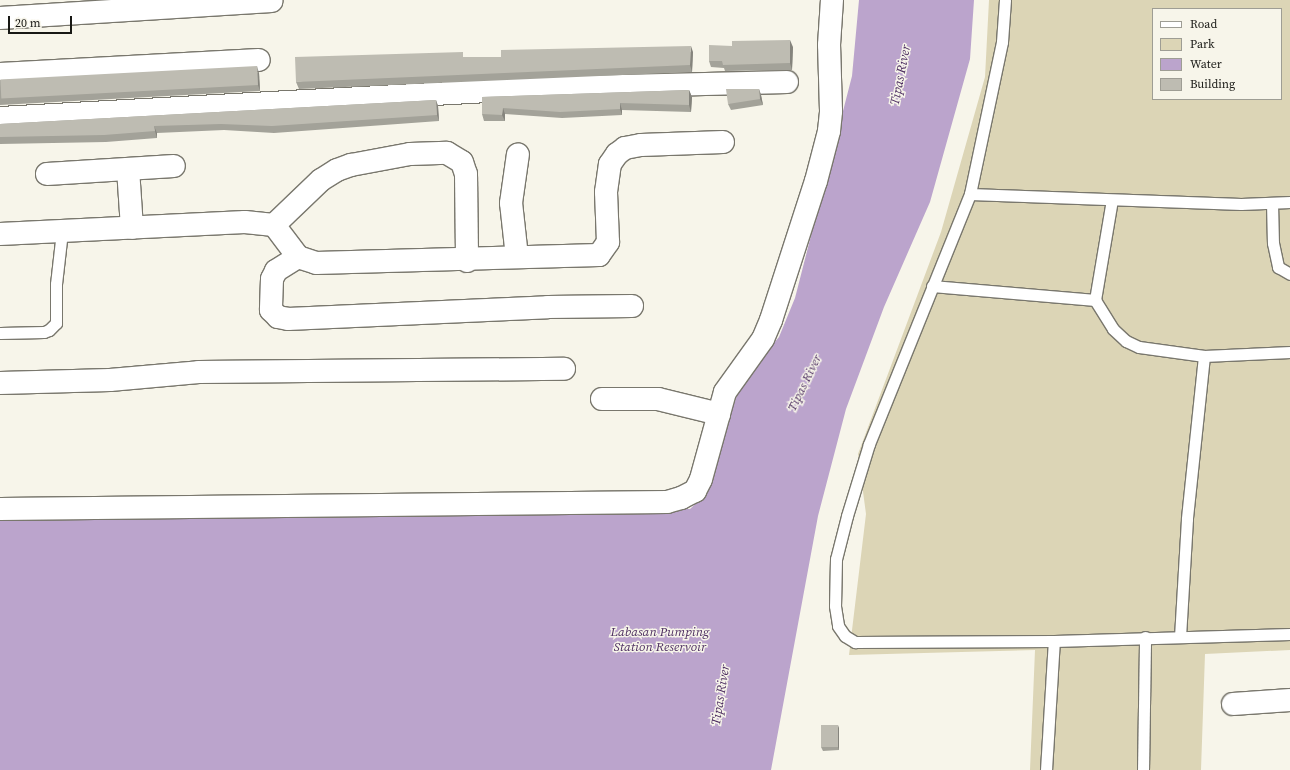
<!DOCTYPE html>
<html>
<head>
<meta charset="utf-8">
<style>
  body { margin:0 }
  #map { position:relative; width:1290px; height:770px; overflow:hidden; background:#f7f5ea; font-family:"Source Serif 4",serif }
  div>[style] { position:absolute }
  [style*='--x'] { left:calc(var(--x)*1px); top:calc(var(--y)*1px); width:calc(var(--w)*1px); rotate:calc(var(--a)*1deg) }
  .green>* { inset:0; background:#dcd5b6 }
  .water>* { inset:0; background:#bba4cc }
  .roads { filter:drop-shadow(1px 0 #79776d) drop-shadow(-1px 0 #79776d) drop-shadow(0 1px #79776d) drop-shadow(0 -1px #79776d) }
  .service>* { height:11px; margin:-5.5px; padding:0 5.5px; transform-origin:5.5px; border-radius:5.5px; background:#fff }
  .minor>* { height:22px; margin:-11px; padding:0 11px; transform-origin:11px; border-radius:11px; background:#fff }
  .wall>* { inset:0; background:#a3a299 }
  .shaded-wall>* { inset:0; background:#85847d }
  .building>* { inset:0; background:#bebcb2; transform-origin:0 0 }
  span { translate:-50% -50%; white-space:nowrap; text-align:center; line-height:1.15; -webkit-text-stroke:3px #f7f5ea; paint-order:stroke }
  .water-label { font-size:13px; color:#4e2f62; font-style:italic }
  .legend { position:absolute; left:1152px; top:8px; width:130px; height:92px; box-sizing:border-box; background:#f7f5ea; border:1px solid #9e9d94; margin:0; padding:5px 7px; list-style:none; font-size:12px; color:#181814 }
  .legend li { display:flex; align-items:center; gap:8px; height:20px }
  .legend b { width:20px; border:1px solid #9e9d94 }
  .scale { position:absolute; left:8px; top:16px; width:64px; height:18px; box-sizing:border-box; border:2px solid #181814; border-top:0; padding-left:5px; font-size:12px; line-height:14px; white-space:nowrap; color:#181814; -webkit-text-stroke:3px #f7f5ea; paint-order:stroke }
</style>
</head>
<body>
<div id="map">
  <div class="green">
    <div style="clip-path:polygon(evenodd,989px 0,1290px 0,1290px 650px,1205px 654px,1201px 770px,1030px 770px,1035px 650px,849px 655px,866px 514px,858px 454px,941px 232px,985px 77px,989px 0,1153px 9px,1281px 9px,1281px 99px,1153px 99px,1153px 9px)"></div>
  </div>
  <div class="water">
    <div style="clip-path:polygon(859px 0,974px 0,970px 59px,930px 202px,884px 307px,846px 409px,818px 516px,771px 770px,0 770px,0 514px,690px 509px,704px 496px,741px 383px,779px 337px,795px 298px,852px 76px)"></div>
  </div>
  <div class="roads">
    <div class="service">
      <div style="--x:1005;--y:0;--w:42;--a:94.1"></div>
      <div style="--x:1002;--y:42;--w:155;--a:101.9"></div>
      <div style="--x:970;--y:194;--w:270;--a:112"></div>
      <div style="--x:869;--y:444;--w:75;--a:107"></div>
      <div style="--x:847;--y:516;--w:44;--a:104.3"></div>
      <div style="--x:836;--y:559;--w:47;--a:91.2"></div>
      <div style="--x:835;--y:606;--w:20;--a:81"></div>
      <div style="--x:838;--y:626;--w:12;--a:55"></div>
      <div style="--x:845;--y:636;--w:12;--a:31"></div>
      <div style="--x:855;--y:642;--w:199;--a:-0.3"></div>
      <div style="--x:1054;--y:641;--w:236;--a:-1.7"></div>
      <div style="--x:970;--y:194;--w:271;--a:2.1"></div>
      <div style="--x:1241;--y:204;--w:49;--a:-2.3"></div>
      <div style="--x:1272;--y:203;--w:40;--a:88.6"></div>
      <div style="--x:1273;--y:243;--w:25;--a:78"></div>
      <div style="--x:1278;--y:267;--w:14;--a:30"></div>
      <div style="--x:932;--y:286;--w:164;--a:4.9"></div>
      <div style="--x:1095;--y:300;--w:34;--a:58"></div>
      <div style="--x:1113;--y:329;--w:18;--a:43"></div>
      <div style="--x:1126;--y:341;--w:14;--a:25"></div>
      <div style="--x:1139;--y:347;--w:66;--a:7.9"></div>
      <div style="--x:1204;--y:356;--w:164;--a:96"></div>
      <div style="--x:1187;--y:519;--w:117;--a:93.4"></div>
      <div style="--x:1095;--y:300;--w:101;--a:-80.4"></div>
      <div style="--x:0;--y:333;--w:44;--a:-1.3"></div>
      <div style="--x:44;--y:332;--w:5;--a:-22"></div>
      <div style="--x:49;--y:330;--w:10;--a:-45"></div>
      <div style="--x:56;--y:323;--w:39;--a:-90"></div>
      <div style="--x:56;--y:284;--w:53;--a:-83.5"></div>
      <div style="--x:1204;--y:356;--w:86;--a:-2.7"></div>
      <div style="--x:1046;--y:770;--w:129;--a:-86.5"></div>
      <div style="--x:1143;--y:770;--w:133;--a:-89.1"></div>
    </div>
    <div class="minor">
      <div style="--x:0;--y:18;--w:272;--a:-3.6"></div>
      <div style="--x:0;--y:74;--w:259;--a:-3.1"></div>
      <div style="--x:0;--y:118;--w:542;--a:-3.17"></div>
      <div style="--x:541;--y:88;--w:246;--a:-1.4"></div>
      <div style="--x:128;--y:169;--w:59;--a:86.1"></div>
      <div style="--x:47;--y:174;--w:127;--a:-3.6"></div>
      <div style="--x:274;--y:225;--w:65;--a:-43.8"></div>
      <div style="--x:321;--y:180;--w:19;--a:-32"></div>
      <div style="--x:337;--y:170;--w:15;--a:-20"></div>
      <div style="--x:351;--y:165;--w:60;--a:-10.6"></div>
      <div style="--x:410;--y:154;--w:37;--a:-2"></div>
      <div style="--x:447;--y:153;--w:17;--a:31"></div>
      <div style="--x:462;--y:162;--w:13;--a:72"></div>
      <div style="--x:466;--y:174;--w:87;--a:89.3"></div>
      <div style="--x:0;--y:234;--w:245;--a:-2.8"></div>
      <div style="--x:245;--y:222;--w:29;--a:6"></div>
      <div style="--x:274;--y:225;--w:40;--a:53"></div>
      <div style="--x:298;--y:257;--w:19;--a:18"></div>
      <div style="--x:316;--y:263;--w:283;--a:-1.6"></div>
      <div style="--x:599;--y:255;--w:16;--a:-55"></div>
      <div style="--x:608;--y:242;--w:50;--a:-92.3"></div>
      <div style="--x:606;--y:192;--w:28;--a:-82"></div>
      <div style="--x:610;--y:164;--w:12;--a:-55"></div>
      <div style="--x:617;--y:154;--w:10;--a:-37"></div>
      <div style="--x:625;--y:148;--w:16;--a:-11"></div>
      <div style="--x:641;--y:145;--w:82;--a:-2.1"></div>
      <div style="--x:298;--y:257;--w:26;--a:148"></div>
      <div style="--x:276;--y:271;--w:9;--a:117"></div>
      <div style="--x:272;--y:279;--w:31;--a:92"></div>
      <div style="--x:271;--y:310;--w:10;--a:45"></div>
      <div style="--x:278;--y:317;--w:10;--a:11"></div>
      <div style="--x:288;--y:319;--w:260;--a:-2.6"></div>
      <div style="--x:548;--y:307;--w:84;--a:-0.7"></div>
      <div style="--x:517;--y:257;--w:54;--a:-96.3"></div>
      <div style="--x:511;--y:203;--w:49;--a:-81.9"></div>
      <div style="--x:0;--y:383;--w:110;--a:-1.6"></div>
      <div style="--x:110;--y:380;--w:89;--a:-5.1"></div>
      <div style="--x:199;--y:372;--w:365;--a:-0.5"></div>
      <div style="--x:602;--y:399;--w:56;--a:0"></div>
      <div style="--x:658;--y:399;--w:63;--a:13.8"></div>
      <div style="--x:0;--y:509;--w:667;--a:-0.6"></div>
      <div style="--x:667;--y:502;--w:15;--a:-16"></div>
      <div style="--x:681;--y:498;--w:16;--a:-27"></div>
      <div style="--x:695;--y:491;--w:13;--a:-63"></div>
      <div style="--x:701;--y:479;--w:90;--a:-74.6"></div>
      <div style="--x:725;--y:392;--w:65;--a:-54.4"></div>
      <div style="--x:763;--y:339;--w:21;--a:-67"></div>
      <div style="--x:771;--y:320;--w:146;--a:-72.1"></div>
      <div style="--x:816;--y:181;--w:52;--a:-75.4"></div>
      <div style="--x:829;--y:131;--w:20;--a:-84"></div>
      <div style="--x:831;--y:111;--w:66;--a:-91.7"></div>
      <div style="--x:829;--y:45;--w:45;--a:-86.2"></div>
      <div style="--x:1233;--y:704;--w:57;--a:-4"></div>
    </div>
  </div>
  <div class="wall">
    <div style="clip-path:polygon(732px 46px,793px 47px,792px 70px,725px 71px,724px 68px,711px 67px,709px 61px)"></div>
    <div style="clip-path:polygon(693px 52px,692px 72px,299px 89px,296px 82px,465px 57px,501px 57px)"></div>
    <div style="clip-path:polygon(259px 73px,260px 91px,0 105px,0 80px)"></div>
    <div style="clip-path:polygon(759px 89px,761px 95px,763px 105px,731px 110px,728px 104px)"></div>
    <div style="clip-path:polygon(689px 90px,692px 97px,691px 112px,622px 110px,622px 115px,562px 118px,505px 114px,505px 121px,484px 121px,482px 114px,482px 97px)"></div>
    <div style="clip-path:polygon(436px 100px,438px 106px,439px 121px,274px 133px,224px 130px,157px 133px,157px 138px,106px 142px,0 144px,0 124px)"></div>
    <div style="clip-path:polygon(839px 728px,839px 750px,823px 751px,821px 747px)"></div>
  </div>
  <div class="shaded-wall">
    <div style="clip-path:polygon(790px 40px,793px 47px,792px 70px,790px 63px)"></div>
    <div style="clip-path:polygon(691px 46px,693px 52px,692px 72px,690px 65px)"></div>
    <div style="clip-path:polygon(257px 66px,259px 73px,260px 91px,258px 85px)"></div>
    <div style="clip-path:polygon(759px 89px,761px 95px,763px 105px,760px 99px)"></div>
    <div style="clip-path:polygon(689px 90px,692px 97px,691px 112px,689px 105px)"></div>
    <div style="clip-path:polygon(436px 100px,438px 106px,439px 121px,437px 115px)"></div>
    <div style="clip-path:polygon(620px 103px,622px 110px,622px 115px,620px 109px)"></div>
    <div style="clip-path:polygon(503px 108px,505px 114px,505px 121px,502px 115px)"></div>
    <div style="clip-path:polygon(154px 126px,157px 133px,157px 138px,155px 131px)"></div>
    <div style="clip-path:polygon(838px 725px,839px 728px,839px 750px,838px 747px)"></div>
  </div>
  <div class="building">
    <div style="clip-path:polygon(790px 40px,790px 63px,723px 65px,722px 61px,709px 61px,709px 45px,732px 46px,732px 41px)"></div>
    <div style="clip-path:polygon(691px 46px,690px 65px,296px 82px,295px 57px,463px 52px,463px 57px,501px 57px,501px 50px)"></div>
    <div style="left:257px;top:66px;width:19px;height:257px;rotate:87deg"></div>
    <div style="clip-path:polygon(726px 89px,759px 89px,760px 99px,728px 104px)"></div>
    <div style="clip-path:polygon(689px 90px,689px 105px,620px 103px,620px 109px,560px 112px,503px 108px,502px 115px,482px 114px,482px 97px)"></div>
    <div style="clip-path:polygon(436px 100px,437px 115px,272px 126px,221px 124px,154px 126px,155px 131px,104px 135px,0 137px,0 124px)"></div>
    <div style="left:821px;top:725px;width:17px;height:22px"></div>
  </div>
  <div class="water-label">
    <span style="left:901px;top:75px;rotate:-79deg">Tipas River</span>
    <span style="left:805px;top:383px;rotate:-64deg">Tipas River</span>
    <span style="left:660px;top:640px">Labasan Pumping<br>Station Reservoir</span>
    <span style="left:721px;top:695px;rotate:-81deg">Tipas River</span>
  </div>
  <ul class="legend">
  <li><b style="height:5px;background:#fff"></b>Road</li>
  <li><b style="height:11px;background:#dcd5b6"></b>Park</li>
  <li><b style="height:11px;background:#bba4cc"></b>Water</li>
  <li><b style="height:11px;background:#bebcb2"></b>Building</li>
  </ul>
  <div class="scale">20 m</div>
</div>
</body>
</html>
